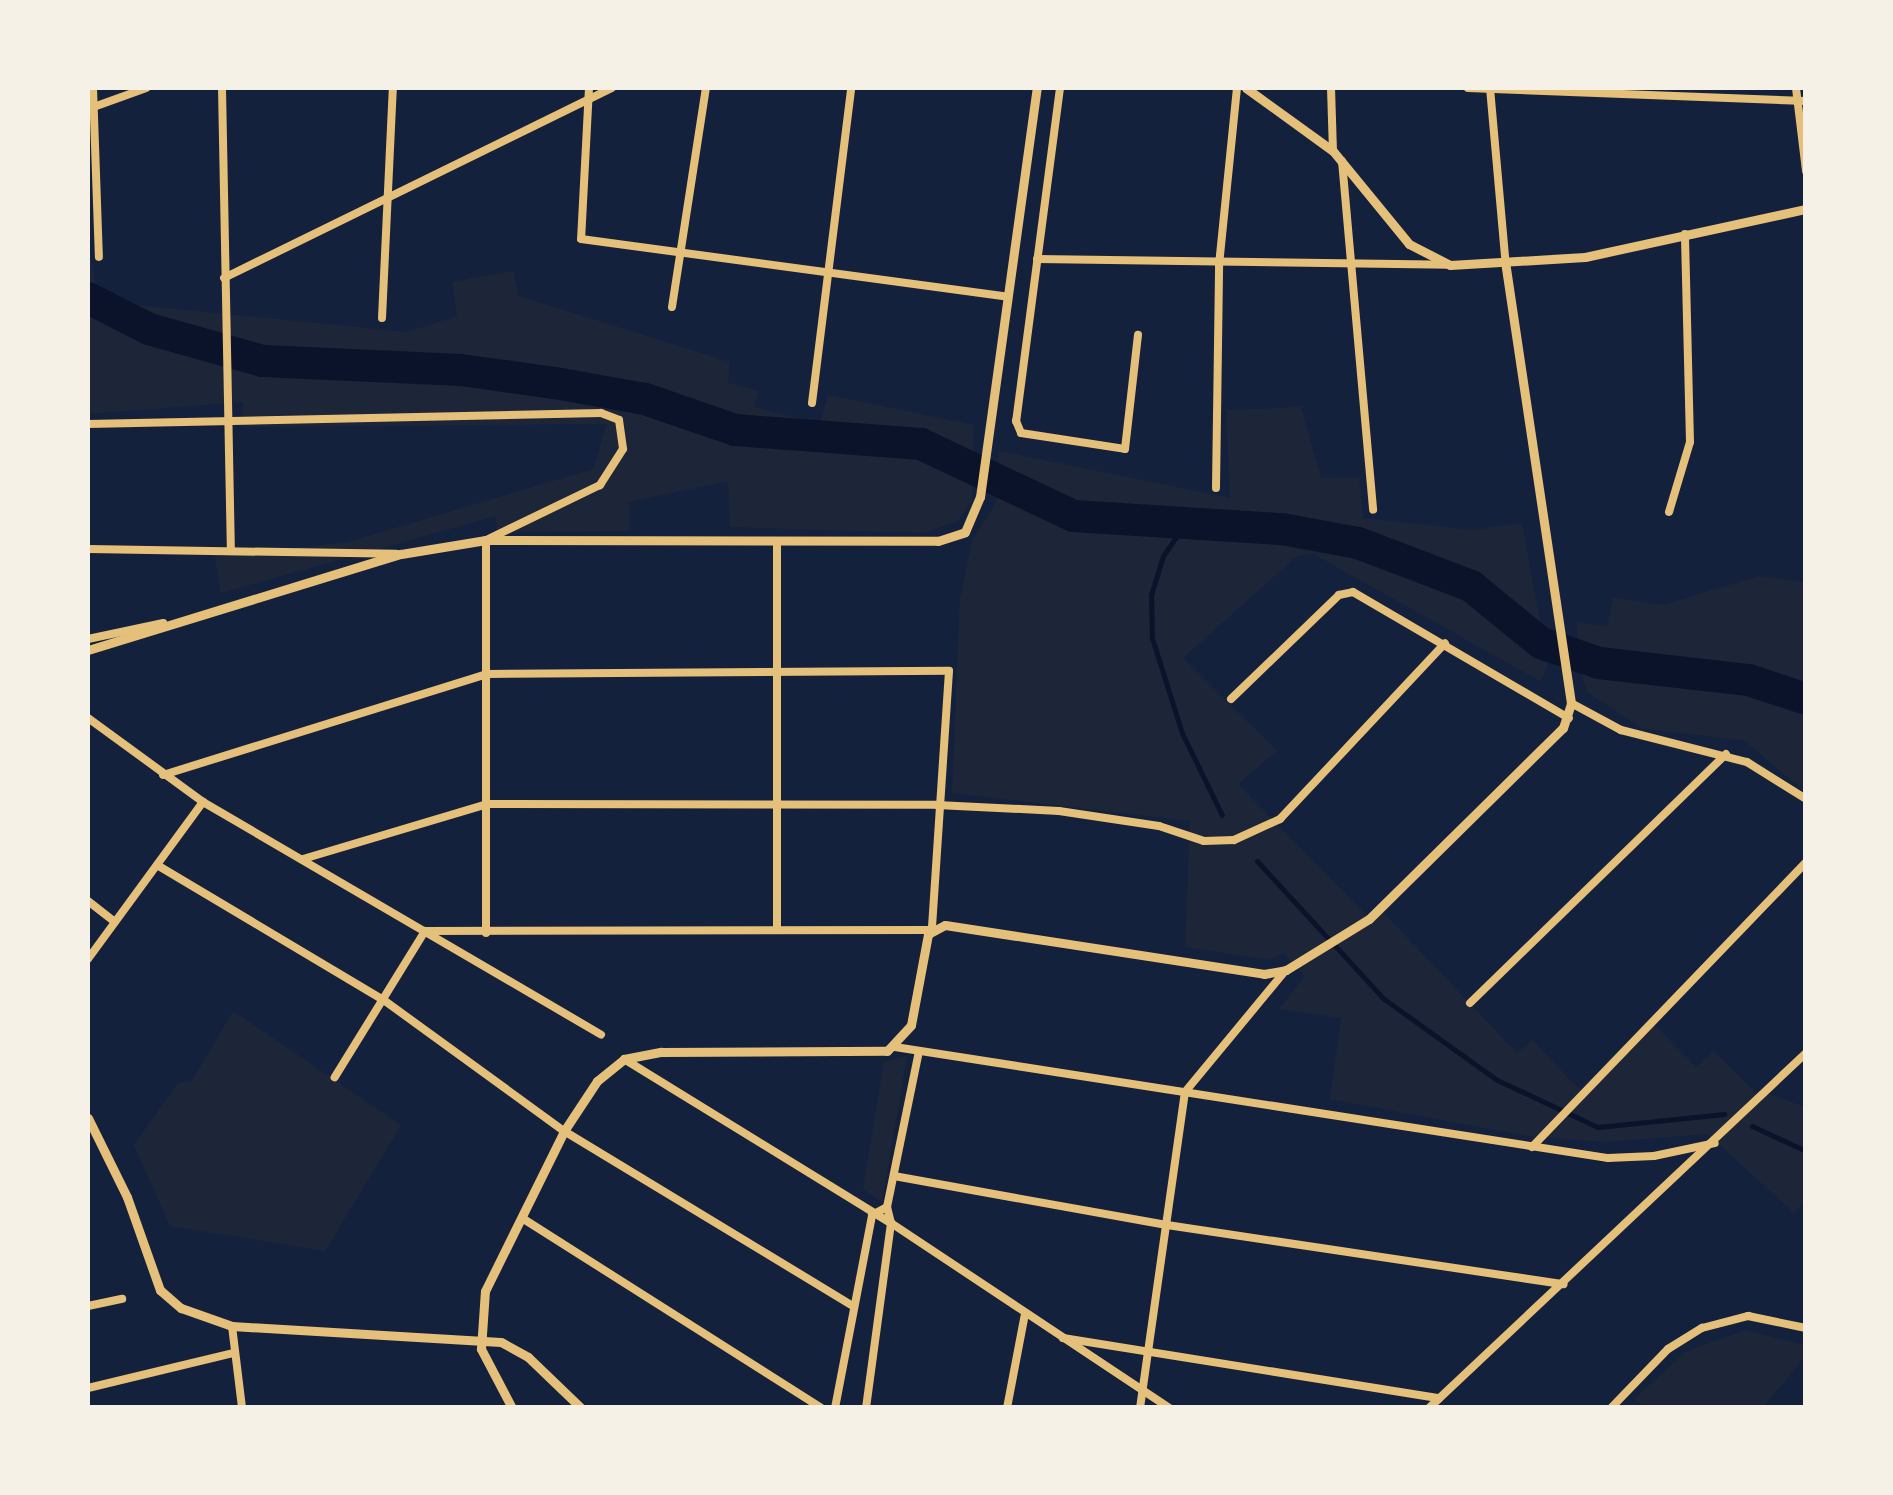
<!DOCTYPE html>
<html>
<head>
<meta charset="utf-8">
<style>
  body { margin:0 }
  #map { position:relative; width:1893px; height:1495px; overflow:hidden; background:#14213d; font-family:Signika,sans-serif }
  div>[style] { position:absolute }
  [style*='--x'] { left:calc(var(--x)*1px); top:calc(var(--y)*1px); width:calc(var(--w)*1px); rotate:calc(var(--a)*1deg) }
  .green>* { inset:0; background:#1d2539 }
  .stream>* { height:5px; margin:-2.5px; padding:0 2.5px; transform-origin:2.5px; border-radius:2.5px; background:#0b132b }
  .river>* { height:32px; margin:-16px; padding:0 16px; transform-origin:16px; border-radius:16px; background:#0b132b }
  .minor>* { height:8px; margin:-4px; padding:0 4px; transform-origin:4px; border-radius:4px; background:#e5c07b }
  .tertiary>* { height:9px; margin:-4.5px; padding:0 4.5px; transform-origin:4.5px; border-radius:4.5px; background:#e5c07b }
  span { translate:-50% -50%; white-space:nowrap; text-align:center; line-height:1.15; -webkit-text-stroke:10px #f6f1e7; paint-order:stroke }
  .frame { position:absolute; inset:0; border:90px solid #f6f1e7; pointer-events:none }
</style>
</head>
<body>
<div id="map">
  <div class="green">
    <div style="clip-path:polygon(88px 241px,97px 294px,114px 303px,407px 332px,457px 316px,452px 282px,513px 271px,519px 296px,730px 362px,728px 383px,759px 391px,754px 407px,820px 424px,828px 395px,974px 425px,972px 501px,958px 521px,924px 533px,730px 527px,728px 481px,629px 502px,629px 531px,497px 532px,496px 516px,221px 593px,215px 557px,348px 542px,593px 469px,607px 424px,243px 427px,243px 402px,88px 414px)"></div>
    <div style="clip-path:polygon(1301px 407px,1321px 478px,1359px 477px,1363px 518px,1472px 530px,1522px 523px,1548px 666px,1540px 681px,1312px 553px,1297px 556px,1183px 658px,1277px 751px,1238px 784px,1369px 918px,1380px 909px,1517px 1053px,1532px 1040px,1583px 1093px,1652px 1022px,1696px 1067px,1714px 1051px,1760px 1097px,1766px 1093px,1805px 1107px,1805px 1200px,1794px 1213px,1708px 1134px,1605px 1142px,1527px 1136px,1330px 1099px,1341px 1018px,1279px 1009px,1305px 976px,1283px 953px,1270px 960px,1185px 947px,1190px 821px,952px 793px,960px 598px,972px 541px,997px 501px,999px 451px,1230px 498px,1226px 410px)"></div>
    <div style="clip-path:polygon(1759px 576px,1805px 582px,1805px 792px,1744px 740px,1643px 729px,1587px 692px,1578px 662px,1577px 623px,1607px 626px,1613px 598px,1663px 605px)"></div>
    <div style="clip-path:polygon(233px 1011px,401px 1125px,325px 1251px,170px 1226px,134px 1145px,178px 1083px,192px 1081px)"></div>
    <div style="clip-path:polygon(907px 1056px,882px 1202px,863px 1189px,884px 1062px)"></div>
    <div style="clip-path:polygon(1745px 1330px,1805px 1345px,1805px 1357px,1763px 1407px,1645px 1407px,1634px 1399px,1685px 1352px)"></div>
  </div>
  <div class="stream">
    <div style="--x:1187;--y:521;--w:42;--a:124.4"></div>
    <div style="--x:1163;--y:556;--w:41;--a:107.1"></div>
    <div style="--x:1151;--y:595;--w:43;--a:88.7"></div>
    <div style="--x:1152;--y:638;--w:100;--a:72.5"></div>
    <div style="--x:1182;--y:733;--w:91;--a:64"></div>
    <div style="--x:1257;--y:861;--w:188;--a:47.4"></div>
    <div style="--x:1384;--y:999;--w:139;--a:35.6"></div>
    <div style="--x:1497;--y:1080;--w:111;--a:25"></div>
    <div style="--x:1598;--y:1127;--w:127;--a:-5.9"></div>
    <div style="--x:1752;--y:1126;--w:60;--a:24.8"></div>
  </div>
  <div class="river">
    <div style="--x:88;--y:298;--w:68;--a:26.9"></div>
    <div style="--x:149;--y:329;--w:118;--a:15.7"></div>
    <div style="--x:263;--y:361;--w:198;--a:2.6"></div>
    <div style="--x:461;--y:370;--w:95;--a:7.9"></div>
    <div style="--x:555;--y:383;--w:91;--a:10.1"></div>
    <div style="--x:645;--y:399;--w:95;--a:19"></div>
    <div style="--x:735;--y:430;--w:187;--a:4.3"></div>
    <div style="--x:921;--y:444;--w:168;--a:25.3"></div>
    <div style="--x:1073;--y:516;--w:209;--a:3.6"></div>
    <div style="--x:1282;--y:529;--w:77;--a:10.4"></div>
    <div style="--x:1358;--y:543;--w:121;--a:20.8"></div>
    <div style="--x:1471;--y:586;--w:90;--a:39.2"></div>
    <div style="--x:1541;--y:643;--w:61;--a:19"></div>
    <div style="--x:1599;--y:663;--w:151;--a:6.5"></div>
    <div style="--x:1749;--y:680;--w:60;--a:18.4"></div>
  </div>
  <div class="minor">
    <div style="--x:93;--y:88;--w:169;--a:88"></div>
    <div style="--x:222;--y:88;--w:462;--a:88.9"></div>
    <div style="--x:589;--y:88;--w:151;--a:93"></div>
    <div style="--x:581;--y:239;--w:431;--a:7.7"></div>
    <div style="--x:1060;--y:88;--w:336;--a:97.5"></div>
    <div style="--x:1016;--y:421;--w:13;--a:67"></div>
    <div style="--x:1021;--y:433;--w:105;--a:8.7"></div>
    <div style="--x:1125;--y:449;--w:115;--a:-83.5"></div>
    <div style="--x:1331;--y:88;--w:63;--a:88.2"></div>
    <div style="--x:1468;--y:88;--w:338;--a:2.2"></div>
    <div style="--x:1490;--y:88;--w:180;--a:84.9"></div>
    <div style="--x:1796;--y:88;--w:84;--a:83.1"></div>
    <div style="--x:88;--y:109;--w:62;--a:-19.9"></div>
    <div style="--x:1342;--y:161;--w:350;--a:84.9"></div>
    <div style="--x:1037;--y:259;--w:413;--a:0.8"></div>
    <div style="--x:224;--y:278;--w:432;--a:-26.1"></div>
    <div style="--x:672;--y:307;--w:222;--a:-81.2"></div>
    <div style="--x:382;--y:318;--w:230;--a:-87.3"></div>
    <div style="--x:812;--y:403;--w:317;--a:-82.9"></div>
    <div style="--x:88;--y:424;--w:513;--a:-1.23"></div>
    <div style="--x:601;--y:413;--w:19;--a:21"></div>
    <div style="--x:619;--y:420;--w:29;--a:82"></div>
    <div style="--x:623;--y:449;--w:43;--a:122.6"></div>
    <div style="--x:600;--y:485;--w:127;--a:154.2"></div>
    <div style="--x:486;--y:540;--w:393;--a:90"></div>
    <div style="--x:1216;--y:488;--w:223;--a:-89.2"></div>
    <div style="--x:1219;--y:265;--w:178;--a:-84.2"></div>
    <div style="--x:1669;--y:512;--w:73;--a:-73.3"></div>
    <div style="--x:1690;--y:442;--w:208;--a:-91.4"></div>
    <div style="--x:777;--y:543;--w:385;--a:90"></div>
    <div style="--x:88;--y:549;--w:308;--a:0.9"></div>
    <div style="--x:88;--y:639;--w:77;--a:-12"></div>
    <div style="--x:1231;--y:699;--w:150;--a:-43.9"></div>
    <div style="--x:1339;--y:595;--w:14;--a:-12"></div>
    <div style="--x:1353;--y:592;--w:250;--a:30.3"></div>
    <div style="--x:1571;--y:703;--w:57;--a:28.4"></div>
    <div style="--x:1621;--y:730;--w:130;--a:14.3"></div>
    <div style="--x:1747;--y:762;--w:70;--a:32.1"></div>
    <div style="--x:88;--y:718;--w:142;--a:36.1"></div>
    <div style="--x:203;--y:802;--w:461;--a:30.3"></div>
    <div style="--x:163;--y:775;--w:339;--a:-17.3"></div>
    <div style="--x:487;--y:674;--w:462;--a:-0.4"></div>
    <div style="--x:949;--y:671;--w:260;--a:93.8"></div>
    <div style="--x:932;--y:930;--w:507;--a:179.89"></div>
    <div style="--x:425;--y:931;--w:172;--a:121.7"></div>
    <div style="--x:303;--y:859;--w:192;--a:-16.6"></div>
    <div style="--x:487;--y:804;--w:450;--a:0.1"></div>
    <div style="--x:937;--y:805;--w:122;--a:2.8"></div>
    <div style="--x:1059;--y:811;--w:101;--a:8.5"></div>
    <div style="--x:1159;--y:826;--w:47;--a:18.4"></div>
    <div style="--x:1204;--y:841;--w:30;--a:-2"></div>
    <div style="--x:1234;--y:840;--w:51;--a:-24.5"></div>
    <div style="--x:1280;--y:819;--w:241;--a:-46.8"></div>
    <div style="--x:157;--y:865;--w:265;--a:30.8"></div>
    <div style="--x:385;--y:1001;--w:221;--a:36"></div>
    <div style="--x:564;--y:1131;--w:336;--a:31.2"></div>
    <div style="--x:88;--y:901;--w:34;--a:38"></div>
    <div style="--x:88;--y:959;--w:195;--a:-53.8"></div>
    <div style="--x:1470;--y:1003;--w:357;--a:-44.2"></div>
    <div style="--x:895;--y:1047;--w:722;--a:8.85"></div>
    <div style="--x:1608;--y:1158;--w:46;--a:-2.5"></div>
    <div style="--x:1654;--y:1156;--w:62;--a:-12"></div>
    <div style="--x:624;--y:1059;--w:313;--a:31.6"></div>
    <div style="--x:891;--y:1223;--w:334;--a:33.6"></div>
    <div style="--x:1532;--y:1147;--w:395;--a:-46.1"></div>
    <div style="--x:894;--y:1176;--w:277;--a:10.2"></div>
    <div style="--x:1167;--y:1225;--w:401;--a:8.5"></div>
    <div style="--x:522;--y:1218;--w:354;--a:32.4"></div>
    <div style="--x:88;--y:1306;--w:35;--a:-12"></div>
    <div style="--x:232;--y:1326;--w:83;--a:83"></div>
    <div style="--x:1063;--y:1338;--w:381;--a:9.1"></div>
    <div style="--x:88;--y:1388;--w:150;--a:-13.5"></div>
    <div style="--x:835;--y:1408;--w:197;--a:-79.1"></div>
    <div style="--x:872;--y:1215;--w:17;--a:-28"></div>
    <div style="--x:866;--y:1408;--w:187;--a:-82.3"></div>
    <div style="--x:891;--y:1223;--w:16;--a:-104"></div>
    <div style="--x:887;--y:1207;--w:159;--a:-78.4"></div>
    <div style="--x:1007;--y:1408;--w:96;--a:-79.2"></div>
    <div style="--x:1140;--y:1408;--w:319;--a:-81.9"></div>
    <div style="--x:1185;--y:1092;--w:158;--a:-50.4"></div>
    <div style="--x:1429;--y:1408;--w:518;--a:-43.28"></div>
    <div style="--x:1611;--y:1408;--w:82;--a:-46"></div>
    <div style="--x:1668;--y:1349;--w:40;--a:-32"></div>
    <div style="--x:1702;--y:1328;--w:48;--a:-14.6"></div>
    <div style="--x:1748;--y:1316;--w:59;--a:11.7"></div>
  </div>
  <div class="tertiary">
    <div style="--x:1246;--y:88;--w:107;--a:35.9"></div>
    <div style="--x:1333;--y:151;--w:120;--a:50.7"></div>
    <div style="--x:1409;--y:244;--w:46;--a:27.1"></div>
    <div style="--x:1450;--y:265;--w:135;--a:-3.4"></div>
    <div style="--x:1585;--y:257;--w:226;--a:-12.3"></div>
    <div style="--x:88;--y:650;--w:327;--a:-17.1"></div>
    <div style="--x:401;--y:554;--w:86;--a:-9.4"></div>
    <div style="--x:486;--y:540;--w:452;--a:0.1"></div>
    <div style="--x:938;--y:541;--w:28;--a:-18"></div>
    <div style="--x:965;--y:532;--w:38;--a:-67"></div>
    <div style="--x:980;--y:497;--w:413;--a:-82.1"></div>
    <div style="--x:88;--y:1118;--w:88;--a:63.7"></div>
    <div style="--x:127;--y:1197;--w:99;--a:70.5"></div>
    <div style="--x:160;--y:1290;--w:28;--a:41"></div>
    <div style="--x:181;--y:1308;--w:54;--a:19.4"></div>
    <div style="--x:232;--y:1326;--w:269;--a:3.4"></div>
    <div style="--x:501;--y:1342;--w:31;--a:29"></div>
    <div style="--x:528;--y:1357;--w:74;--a:43.9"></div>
    <div style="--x:512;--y:1408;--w:67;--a:-117.7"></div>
    <div style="--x:481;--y:1349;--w:58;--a:-86.1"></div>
    <div style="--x:485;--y:1291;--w:178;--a:-63.7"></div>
    <div style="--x:564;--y:1131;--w:60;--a:-56.6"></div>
    <div style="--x:597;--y:1081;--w:35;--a:-39"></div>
    <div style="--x:624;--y:1059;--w:38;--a:-11"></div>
    <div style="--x:661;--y:1052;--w:226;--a:-0.3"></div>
    <div style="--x:887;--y:1051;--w:35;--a:-47"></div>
    <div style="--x:911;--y:1025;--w:93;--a:-79.4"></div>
    <div style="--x:928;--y:934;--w:19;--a:-28"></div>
    <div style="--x:945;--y:925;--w:323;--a:8.7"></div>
    <div style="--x:1264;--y:974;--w:22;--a:-10"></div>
    <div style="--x:1286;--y:970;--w:97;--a:-31.6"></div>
    <div style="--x:1369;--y:919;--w:272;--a:-44.6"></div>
    <div style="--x:1563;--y:728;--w:26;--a:-72"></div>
    <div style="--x:1571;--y:703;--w:441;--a:-98.5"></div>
  </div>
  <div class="frame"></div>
</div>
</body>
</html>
